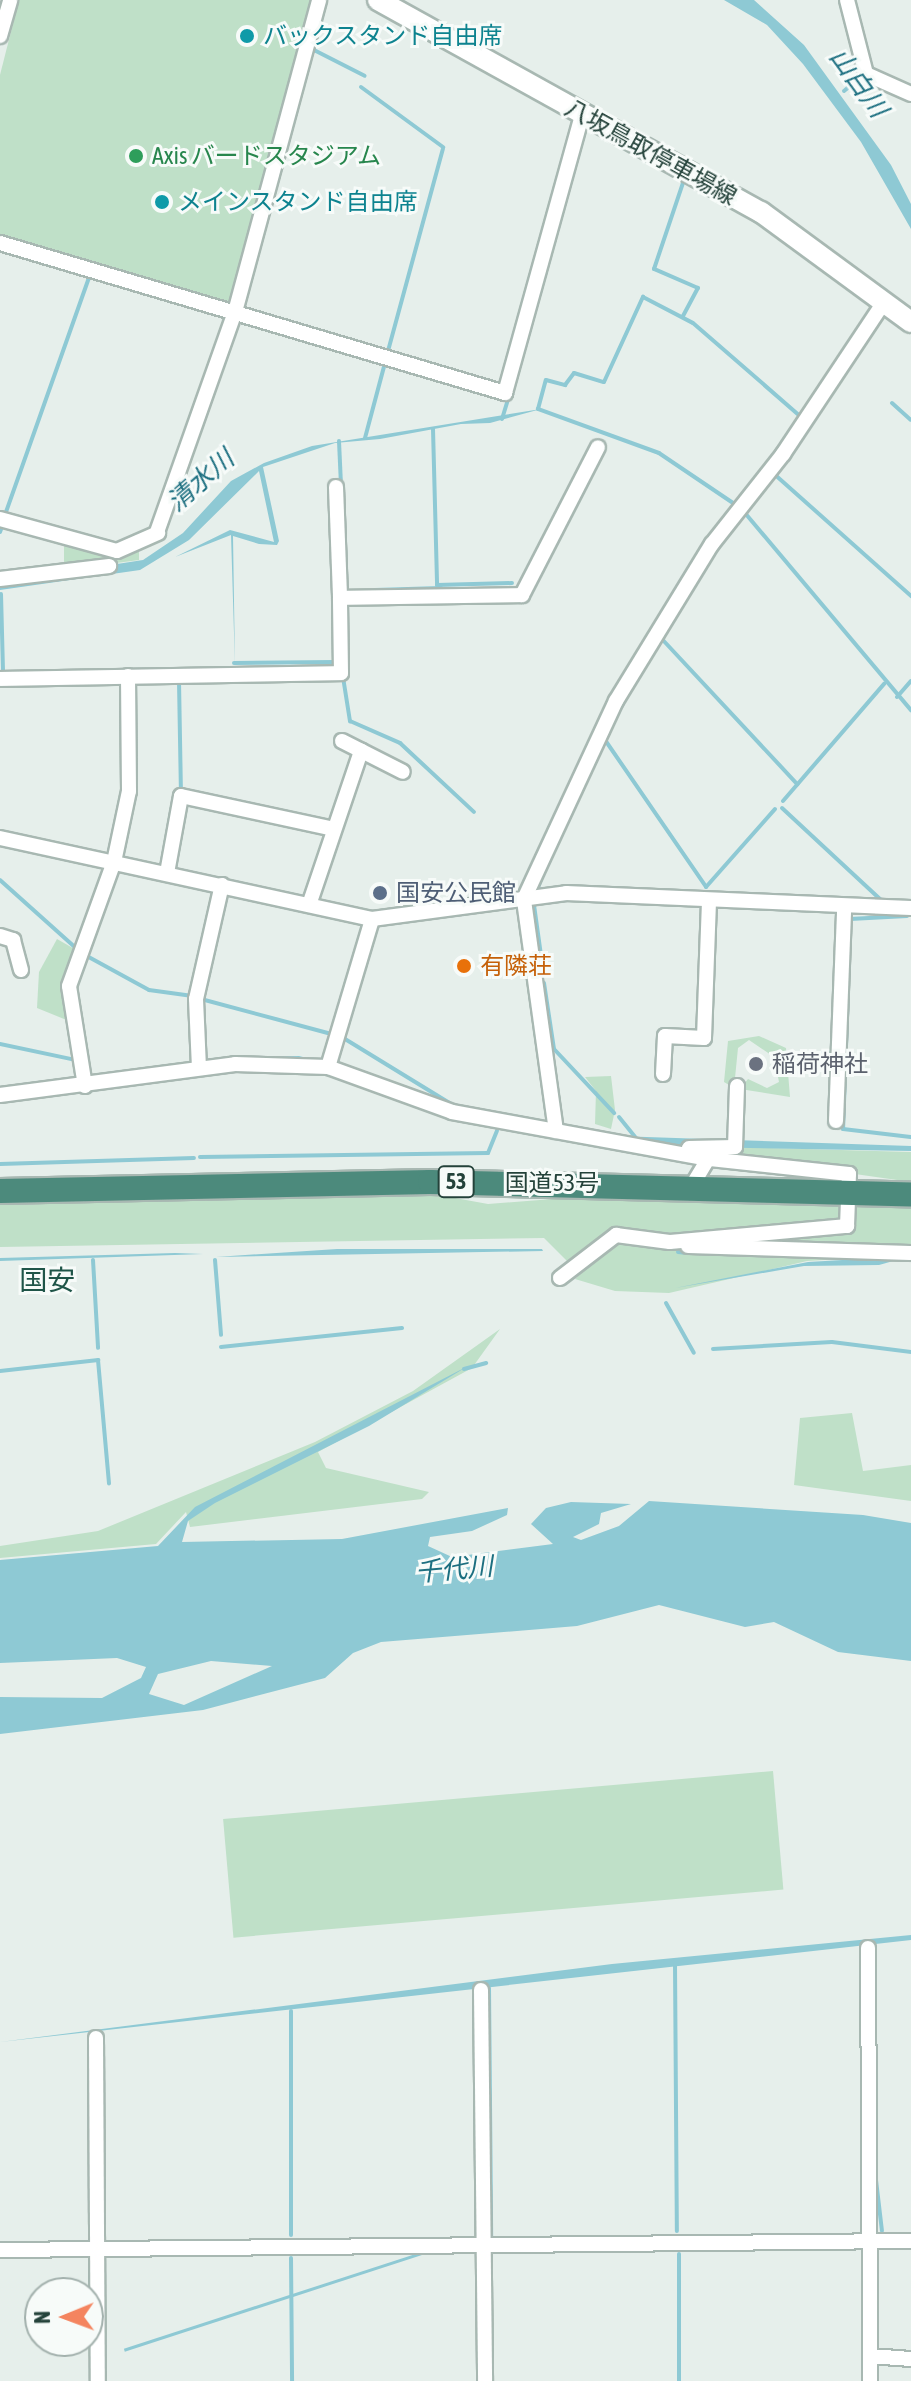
<!DOCTYPE html>
<html>
<head>
<meta charset="utf-8">
<style>
  body { margin:0 }
  #map { position:relative; width:911px; height:2381px; overflow:hidden; background:#e6efeb; font-family:"Asap Condensed","Noto Sans JP",sans-serif }
  div>[style] { position:absolute }
  [style*='--x'] { left:calc(var(--x)*1px); top:calc(var(--y)*1px); width:calc(var(--w)*1px); rotate:calc(var(--a)*1deg) }
  .green>* { inset:0; background:#bfe0c8; transform-origin:0 0 }
  .water>* { inset:0; background:#8ec9d4; transform-origin:0 0 }
  .stream>* { height:4px; margin:-2px; padding:0 2px; transform-origin:2px; border-radius:2px; background:#8ec9d4 }
  .roads { filter:drop-shadow(2px 0 #a8b8b2) drop-shadow(-2px 0 #a8b8b2) drop-shadow(0 2px #a8b8b2) drop-shadow(0 -2px #a8b8b2) }
  .minor>* { height:14px; margin:-7px; padding:0 7px; transform-origin:7px; border-radius:7px; background:#fff }
  .secondary>* { height:20px; margin:-10px; padding:0 10px; transform-origin:10px; border-radius:10px; background:#fff }
  .trunk>* { height:24px; margin:-12px; padding:0 12px; transform-origin:12px; border-radius:12px; background:#4c8a7c }
  .dots>* { width:22px; height:22px; translate:-50% -50%; box-sizing:border-box; border:4px solid #f7fbf9; border-radius:50% }
  span { translate:-50% -50%; white-space:nowrap; text-align:center; line-height:1.15; -webkit-text-stroke:6px #f7fbf9; paint-order:stroke }
  .shield-label span { padding:2px 6px; background:#f7fbf9; border:2px solid; border-radius:6px; -webkit-text-stroke-width:0 }
  .shield-label { font-size:22px; color:#24423a; font-weight:700 }
  .culture-label { font-size:24px; color:#0d838f }
  .left { translate:0 -50%; text-align:left }
  .street-label { font-size:24px; color:#24423a }
  .leisure-label { font-size:24px; color:#27864d }
  .service-label { font-size:24px; color:#4e5e75 }
  .food-label { font-size:24px; color:#c56008 }
  .worship-label { font-size:24px; color:#5b616d }
  .water-label { font-size:26px; color:#1c6f80; font-style:italic }
  .quarter-label { font-size:28px; color:#1f5548 }
  .north { position:absolute; left:24px; top:2277px; width:80px; height:80px; box-sizing:border-box; background:#f7fbf9; border:2px solid #a3b1ad; border-radius:50%; rotate:269deg; font-size:22px; font-weight:700; line-height:32px; text-align:center; color:#24423a }
  .north::after { content:''; display:block; margin:auto; width:28px; height:36px; background:#f4845f; clip-path:polygon(50% 0,100% 100%,50% 72%,0 100%) }
</style>
</head>
<body>
<div id="map">
  <div class="green">
    <div style="clip-path:polygon(19px 0,313px 0,233px 303px,0 237px,0 75px)"></div>
    <div style="clip-path:polygon(64px 540px,125px 556px,139px 550px,139px 560px,64px 570px)"></div>
    <div style="clip-path:polygon(57px 939px,78px 951px,69px 1021px,37px 1008px,39px 972px)"></div>
    <div style="clip-path:polygon(759px 1036px,786px 1048px,790px 1097px,740px 1089px,748px 1079px,767px 1088px,779px 1082px,774px 1057px,749px 1040px,738px 1048px,734px 1088px,724px 1082px,728px 1041px)"></div>
    <div style="clip-path:polygon(611px 1076px,615px 1110px,611px 1129px,595px 1124px,596px 1091px,585px 1077px)"></div>
    <div style="clip-path:polygon(738px 1147px,911px 1152px,911px 1182px,693px 1151px)"></div>
    <div style="clip-path:polygon(433px 1194px,488px 1204px,578px 1197px,843px 1201px,842px 1220px,829px 1223px,704px 1235px,609px 1229px,569px 1263px,544px 1238px,0 1247px,0 1205px)"></div>
    <div style="clip-path:polygon(856px 1204px,911px 1205px,911px 1251px,730px 1238px,854px 1230px)"></div>
    <div style="clip-path:polygon(616px 1240px,906px 1255px,807px 1261px,669px 1293px,615px 1291px,575px 1279px)"></div>
    <div style="clip-path:polygon(500px 1329px,472px 1368px,318px 1452px,326px 1468px,429px 1492px,422px 1499px,190px 1527px,186px 1512px,156px 1544px,0 1558px,0 1546px,98px 1531px,315px 1442px,413px 1391px)"></div>
    <div style="clip-path:polygon(852px 1413px,863px 1471px,911px 1465px,911px 1501px,794px 1485px,800px 1418px)"></div>
    <div style="left:773px;top:1771px;width:119px;height:552px;rotate:85deg"></div>
  </div>
  <div class="water">
    <div style="clip-path:polygon(724px 0,754px 0,804px 45px,891px 165px,911px 204px,911px 229px,861px 142px,803px 64px,767px 25px)"></div>
    <div style="clip-path:polygon(541px 409px,490px 423px,461px 424px,380px 439px,335px 443px,263px 467px,279px 541px,277px 545px,259px 544px,233px 536px,235px 666px,231px 535px,175px 557px,230px 530px,274px 542px,259px 471px,189px 540px,140px 570px,0 590px,0 582px,143px 560px,183px 533px,231px 481px,264px 463px,312px 446px)"></div>
    <div style="clip-path:polygon(299px 1056px,374px 1075px,463px 1109px,613px 1135px,483px 1116px,325px 1064px,109px 1075px,212px 1058px)"></div>
    <div style="clip-path:polygon(617px 1136px,911px 1146px,911px 1151px,693px 1147px)"></div>
    <div style="clip-path:polygon(337px 1249px,542px 1249px,543px 1251px,216px 1257px)"></div>
    <div style="clip-path:polygon(175px 1253px,203px 1254px,0 1261px,0 1258px)"></div>
    <div style="clip-path:polygon(911px 1256px,879px 1265px,804px 1266px,675px 1288px,808px 1262px)"></div>
    <div style="clip-path:polygon(evenodd,468px 1366px,369px 1426px,215px 1503px,188px 1521px,182px 1542px,342px 1539px,508px 1508px,507px 1515px,472px 1531px,430px 1537px,428px 1546px,452px 1557px,553px 1544px,531px 1524px,546px 1508px,571px 1502px,631px 1504px,601px 1513px,599px 1524px,573px 1537px,581px 1540px,619px 1526px,649px 1501px,863px 1515px,911px 1523px,911px 1661px,838px 1652px,774px 1622px,745px 1627px,659px 1605px,577px 1626px,381px 1642px,353px 1653px,325px 1678px,203px 1710px,0 1734px,0 1697px,102px 1698px,141px 1678px,146px 1667px,117px 1658px,0 1663px,0 1560px,158px 1546px,195px 1507px,468px 1366px,211px 1661px,272px 1666px,184px 1705px,149px 1694px,158px 1674px,211px 1661px)"></div>
    <div style="clip-path:polygon(911px 1935px,911px 1940px,0 2042px,612px 1964px)"></div>
    <div style="left:471px;top:2236px;width:3px;height:365px;rotate:72deg"></div>
  </div>
  <div class="stream">
    <div style="--x:312;--y:49;--w:59;--a:27"></div>
    <div style="--x:361;--y:87;--w:102;--a:36.2"></div>
    <div style="--x:844;--y:91;--w:8;--a:-40"></div>
    <div style="--x:683;--y:316;--w:32;--a:-62"></div>
    <div style="--x:698;--y:288;--w:48;--a:-156.6"></div>
    <div style="--x:654;--y:269;--w:94;--a:-71.4"></div>
    <div style="--x:388;--y:351;--w:209;--a:-74.8"></div>
    <div style="--x:892;--y:403;--w:25;--a:42"></div>
    <div style="--x:502;--y:419;--w:24;--a:-73"></div>
    <div style="--x:433;--y:429;--w:156;--a:88.5"></div>
    <div style="--x:437;--y:585;--w:75;--a:-1.5"></div>
    <div style="--x:365;--y:438;--w:78;--a:-75.1"></div>
    <div style="--x:339;--y:441;--w:44;--a:87.4"></div>
    <div style="--x:773;--y:473;--w:185;--a:41.7"></div>
    <div style="--x:736;--y:505;--w:93;--a:-146"></div>
    <div style="--x:659;--y:453;--w:129;--a:-160"></div>
    <div style="--x:538;--y:409;--w:30;--a:-75"></div>
    <div style="--x:546;--y:380;--w:20;--a:15"></div>
    <div style="--x:565;--y:385;--w:15;--a:-53"></div>
    <div style="--x:574;--y:373;--w:31;--a:17"></div>
    <div style="--x:604;--y:382;--w:94;--a:-65.4"></div>
    <div style="--x:643;--y:297;--w:56;--a:27.5"></div>
    <div style="--x:693;--y:323;--w:142;--a:41"></div>
    <div style="--x:800;--y:416;--w:36;--a:124"></div>
    <div style="--x:6;--y:512;--w:249;--a:-70.5"></div>
    <div style="--x:745;--y:513;--w:258;--a:49.9"></div>
    <div style="--x:0;--y:532;--w:9;--a:-69"></div>
    <div style="--x:375;--y:590;--w:66;--a:-1.7"></div>
    <div style="--x:1;--y:594;--w:78;--a:88.5"></div>
    <div style="--x:661;--y:638;--w:200;--a:47"></div>
    <div style="--x:234;--y:663;--w:101;--a:-0.6"></div>
    <div style="--x:343;--y:677;--w:45;--a:81"></div>
    <div style="--x:350;--y:721;--w:55;--a:23.7"></div>
    <div style="--x:400;--y:743;--w:101;--a:43"></div>
    <div style="--x:179;--y:681;--w:110;--a:89"></div>
    <div style="--x:897;--y:697;--w:21;--a:-49"></div>
    <div style="--x:603;--y:737;--w:182;--a:55.5"></div>
    <div style="--x:706;--y:887;--w:104;--a:-48.5"></div>
    <div style="--x:783;--y:801;--w:155;--a:-49.2"></div>
    <div style="--x:782;--y:808;--w:137;--a:42.9"></div>
    <div style="--x:0;--y:880;--w:103;--a:41.9"></div>
    <div style="--x:537;--y:890;--w:17;--a:-69"></div>
    <div style="--x:534;--y:905;--w:66;--a:82.1"></div>
    <div style="--x:850;--y:919;--w:57;--a:-3"></div>
    <div style="--x:85;--y:955;--w:73;--a:28.7"></div>
    <div style="--x:149;--y:990;--w:44;--a:7.8"></div>
    <div style="--x:544;--y:983;--w:67;--a:81.4"></div>
    <div style="--x:554;--y:1049;--w:88;--a:46.8"></div>
    <div style="--x:848;--y:988;--w:141;--a:92"></div>
    <div style="--x:843;--y:1129;--w:68;--a:6.7"></div>
    <div style="--x:201;--y:999;--w:136;--a:15"></div>
    <div style="--x:345;--y:1039;--w:124;--a:31.5"></div>
    <div style="--x:0;--y:1044;--w:78;--a:11.9"></div>
    <div style="--x:790;--y:1053;--w:42;--a:0"></div>
    <div style="--x:619;--y:1117;--w:26;--a:51"></div>
    <div style="--x:200;--y:1157;--w:288;--a:-0.8"></div>
    <div style="--x:488;--y:1153;--w:24;--a:-68"></div>
    <div style="--x:0;--y:1164;--w:194;--a:-1.8"></div>
    <div style="--x:678;--y:1252;--w:10;--a:6"></div>
    <div style="--x:93;--y:1260;--w:88;--a:86.7"></div>
    <div style="--x:215;--y:1260;--w:75;--a:85.4"></div>
    <div style="--x:666;--y:1303;--w:57;--a:60.8"></div>
    <div style="--x:221;--y:1347;--w:182;--a:-6"></div>
    <div style="--x:713;--y:1349;--w:119;--a:-3.4"></div>
    <div style="--x:832;--y:1342;--w:80;--a:7.2"></div>
    <div style="--x:464;--y:1369;--w:23;--a:-15"></div>
    <div style="--x:0;--y:1371;--w:99;--a:-6.4"></div>
    <div style="--x:98;--y:1360;--w:124;--a:84.9"></div>
    <div style="--x:675;--y:1964;--w:267;--a:89.6"></div>
    <div style="--x:489;--y:1988;--w:250;--a:89.5"></div>
    <div style="--x:291;--y:2011;--w:224;--a:90"></div>
    <div style="--x:876;--y:2180;--w:51;--a:83.3"></div>
    <div style="--x:679;--y:2254;--w:127;--a:90"></div>
    <div style="--x:291;--y:2258;--w:123;--a:89.5"></div>
  </div>
  <div class="roads">
    <div class="minor">
      <div style="--x:847;--y:0;--w:76;--a:75.6"></div>
      <div style="--x:866;--y:74;--w:49;--a:24"></div>
      <div style="--x:0;--y:36;--w:37;--a:-74"></div>
      <div style="--x:0;--y:243;--w:527;--a:16.54"></div>
      <div style="--x:505;--y:393;--w:288;--a:-74.5"></div>
      <div style="--x:336;--y:487;--w:111;--a:87.9"></div>
      <div style="--x:0;--y:519;--w:121;--a:15.3"></div>
      <div style="--x:117;--y:551;--w:45;--a:-23.7"></div>
      <div style="--x:157;--y:532;--w:233;--a:-70.5"></div>
      <div style="--x:235;--y:312;--w:323;--a:-74.9"></div>
      <div style="--x:0;--y:579;--w:110;--a:-6.8"></div>
      <div style="--x:0;--y:679;--w:341;--a:-1"></div>
      <div style="--x:341;--y:673;--w:75;--a:-90.8"></div>
      <div style="--x:340;--y:598;--w:182;--a:-0.9"></div>
      <div style="--x:522;--y:595;--w:166;--a:-62.8"></div>
      <div style="--x:342;--y:741;--w:68;--a:26.9"></div>
      <div style="--x:0;--y:838;--w:381;--a:12.3"></div>
      <div style="--x:372;--y:919;--w:196;--a:-7.6"></div>
      <div style="--x:566;--y:893;--w:345;--a:2.5"></div>
      <div style="--x:167;--y:873;--w:78;--a:-79.7"></div>
      <div style="--x:181;--y:796;--w:156;--a:12.2"></div>
      <div style="--x:309;--y:905;--w:163;--a:-71.3"></div>
      <div style="--x:0;--y:936;--w:14;--a:17"></div>
      <div style="--x:13;--y:940;--w:31;--a:75"></div>
      <div style="--x:328;--y:1067;--w:154;--a:-73.4"></div>
      <div style="--x:199;--y:1068;--w:69;--a:-92.5"></div>
      <div style="--x:196;--y:999;--w:117;--a:-77.2"></div>
      <div style="--x:663;--y:1074;--w:38;--a:-87"></div>
      <div style="--x:665;--y:1036;--w:39;--a:3"></div>
      <div style="--x:704;--y:1038;--w:137;--a:-87.9"></div>
      <div style="--x:85;--y:1086;--w:101;--a:-99.1"></div>
      <div style="--x:69;--y:986;--w:132;--a:-70.1"></div>
      <div style="--x:114;--y:862;--w:73;--a:-78.1"></div>
      <div style="--x:129;--y:791;--w:115;--a:-90.5"></div>
      <div style="--x:0;--y:1095;--w:237;--a:-7.5"></div>
      <div style="--x:235;--y:1064;--w:93;--a:1.8"></div>
      <div style="--x:328;--y:1067;--w:132;--a:19.9"></div>
      <div style="--x:452;--y:1112;--w:260;--a:10.4"></div>
      <div style="--x:708;--y:1159;--w:29;--a:121"></div>
      <div style="--x:836;--y:1121;--w:213;--a:-87.8"></div>
      <div style="--x:556;--y:1131;--w:234;--a:-97.9"></div>
      <div style="--x:524;--y:899;--w:218;--a:-65.1"></div>
      <div style="--x:616;--y:701;--w:184;--a:-58.6"></div>
      <div style="--x:712;--y:544;--w:115;--a:-51.7"></div>
      <div style="--x:783;--y:454;--w:182;--a:-56.4"></div>
      <div style="--x:689;--y:1148;--w:46;--a:-1.2"></div>
      <div style="--x:735;--y:1147;--w:61;--a:-88.1"></div>
      <div style="--x:688;--y:1246;--w:223;--a:1.8"></div>
      <div style="--x:560;--y:1278;--w:71;--a:-37.5"></div>
      <div style="--x:616;--y:1235;--w:54;--a:7.4"></div>
      <div style="--x:670;--y:1242;--w:178;--a:-5.2"></div>
      <div style="--x:847;--y:1226;--w:52;--a:-87.8"></div>
      <div style="--x:849;--y:1174;--w:142;--a:-173.9"></div>
      <div style="--x:868;--y:1948;--w:433;--a:89.7"></div>
      <div style="--x:481;--y:1990;--w:391;--a:89.4"></div>
      <div style="--x:96;--y:2038;--w:343;--a:89.7"></div>
      <div style="--x:0;--y:2250;--w:911;--a:-0.57"></div>
      <div style="--x:870;--y:2356;--w:41;--a:4.2"></div>
    </div>
    <div class="secondary">
      <div style="--x:378;--y:0;--w:438;--a:29"></div>
      <div style="--x:761;--y:212;--w:186;--a:36.3"></div>
    </div>
    <div class="trunk">
      <div style="--x:0;--y:1191;--w:430;--a:-1.2"></div>
      <div style="--x:430;--y:1182;--w:481;--a:1.5"></div>
    </div>
  </div>
  <div class="dots">
    <div style="left:247px;top:36px;background:#0f9aa8"></div>
    <div style="left:136px;top:156px;background:#2e9e5b"></div>
    <div style="left:162px;top:202px;background:#0f9aa8"></div>
    <div style="left:380px;top:893px;background:#5c6f8a"></div>
    <div style="left:464px;top:966px;background:#e8710a"></div>
    <div style="left:756px;top:1064px;background:#6b7280"></div>
  </div>
  <div class="shield-label">
    <span style="left:456px;top:1182px">53</span>
  </div>
  <div class="culture-label">
    <span class="left" style="left:263px;top:36px">バックスタンド自由席</span>
    <span class="left" style="left:178px;top:202px">メインスタンド自由席</span>
  </div>
  <div class="street-label">
    <span style="left:651px;top:152px;rotate:29deg">八坂鳥取停車場線</span>
    <span style="left:552px;top:1183px">国道53号</span>
  </div>
  <div class="leisure-label">
    <span class="left" style="left:152px;top:156px">Axis バードスタジアム</span>
  </div>
  <div class="service-label">
    <span class="left" style="left:396px;top:893px">国安公民館</span>
  </div>
  <div class="food-label">
    <span class="left" style="left:480px;top:966px">有隣荘</span>
  </div>
  <div class="worship-label">
    <span class="left" style="left:772px;top:1064px">稲荷神社</span>
  </div>
  <div class="water-label">
    <span style="left:858px;top:83px;rotate:54deg">山白川</span>
    <span style="left:201px;top:481px;rotate:-41deg">清水川</span>
    <span style="left:454px;top:1570px;rotate:-5deg">千代川</span>
  </div>
  <div class="quarter-label">
    <span style="left:47px;top:1280px">国安</span>
  </div>
  <div class="north">N</div>
</div>
</body>
</html>
